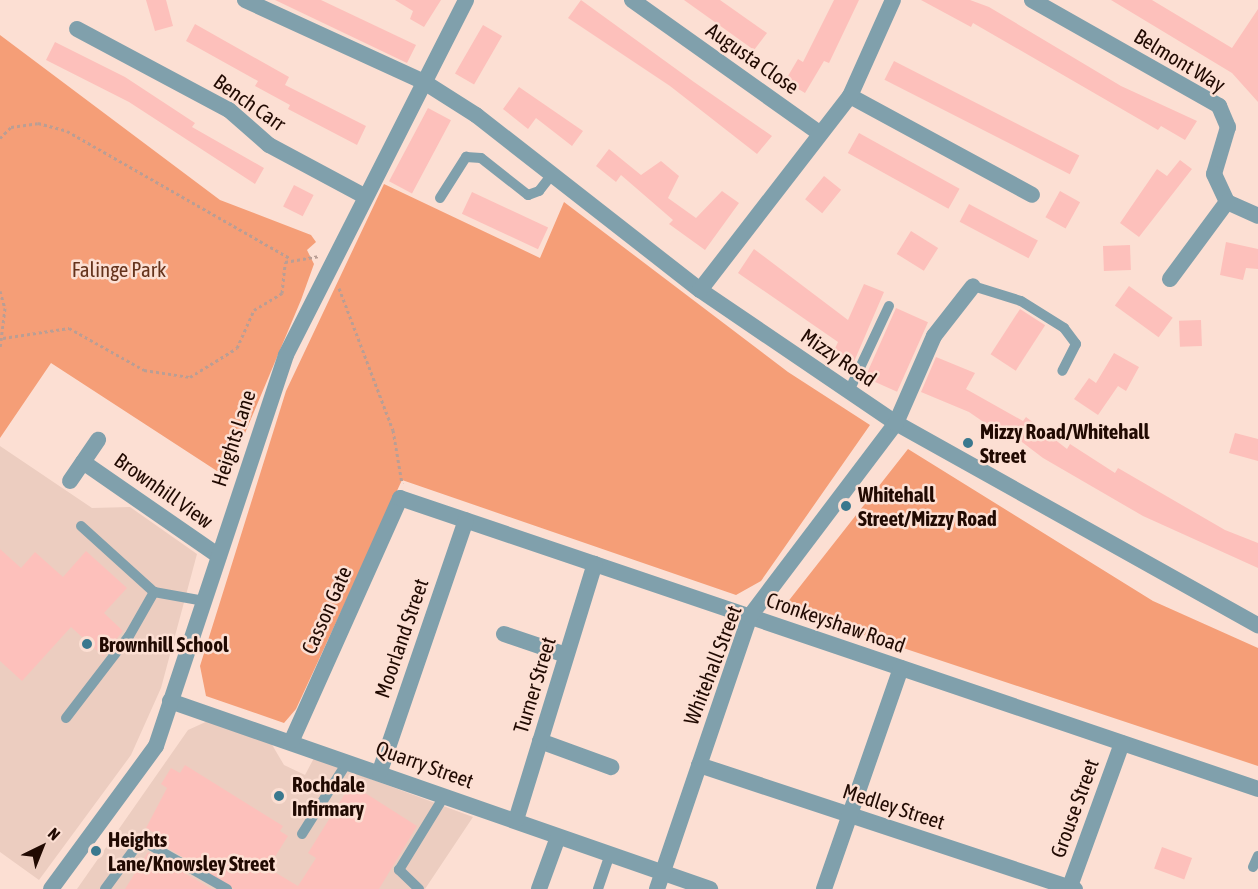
<!DOCTYPE html>
<html>
<head>
<meta charset="utf-8">
<style>
  body { margin:0 }
  #map { position:relative; width:1258px; height:889px; overflow:hidden; background:#fcdfd3; font-family:"Asap Condensed",sans-serif }
  div>[style] { position:absolute }
  [style*='--x'] { left:calc(var(--x)*1px); top:calc(var(--y)*1px); width:calc(var(--w)*1px); rotate:calc(var(--a)*1deg) }
  .built>* { inset:0; background:#eccdc0 }
  .green>* { inset:0; background:#f59e77 }
  .building>* { inset:0; background:#fdc0bb; transform-origin:0 0 }
  .path>* { height:3px; margin-top:-1.5px; transform-origin:0; background:repeating-linear-gradient(90deg,#ba9e94 0 3px,transparent 0 6px) }
  .service>* { height:10px; margin:-5px; padding:0 5px; transform-origin:5px; border-radius:5px; background:#80a0ac }
  .minor>* { height:16px; margin:-8px; padding:0 8px; transform-origin:8px; border-radius:8px; background:#80a0ac }
  .dots>* { width:16px; height:16px; translate:-50% -50%; box-sizing:border-box; border:3px solid #fcdfd3; border-radius:50% }
  span { translate:-50% -50%; white-space:nowrap; text-align:center; line-height:1.15; -webkit-text-stroke:5px #fcdfd3; paint-order:stroke }
  .street-label { font-size:21px; color:#210a02 }
  .park-label { font-size:21px; color:#65331c }
  .poi-label { font-size:21px; color:#210a02; font-weight:700 }
  .left { translate:0 -50%; text-align:left }
  .north { position:absolute; left:12px; top:817px; width:60px; height:60px; -webkit-text-stroke:4px #fcdfd3; paint-order:stroke; rotate:43deg; font-size:16px; font-weight:700; line-height:24px; text-align:center; color:#210a02 }
  .north::after { content:''; display:block; margin:auto; width:21px; height:27px; background:#210a02; clip-path:polygon(50% 0,100% 100%,50% 72%,0 100%) }
</style>
</head>
<body>
<div id="map">
  <div class="built">
    <div style="clip-path:polygon(0 446px,92px 508px,130px 507px,197px 554px,161px 688px,131px 755px,39px 880px,0 852px)"></div>
    <div style="clip-path:polygon(210px 720px,271px 743px,284px 765px,305px 775px,314px 758px,473px 817px,425px 889px,77px 889px,188px 730px)"></div>
  </div>
  <div class="green">
    <div style="clip-path:polygon(0 35px,220px 200px,311px 235px,316px 242px,307px 250px,314px 264px,301px 300px,229px 471px,217px 471px,51px 363px,0 438px)"></div>
    <div style="clip-path:polygon(384px 184px,540px 258px,564px 202px,788px 372px,870px 425px,761px 581px,736px 595px,402px 480px,296px 709px,284px 723px,206px 696px,200px 666px,286px 391px)"></div>
    <div style="clip-path:polygon(908px 449px,1153px 601px,1258px 648px,1258px 766px,783px 608px)"></div>
  </div>
  <div class="building">
    <div style="clip-path:polygon(146px 0,166px 0,173px 26px,155px 31px)"></div>
    <div style="clip-path:polygon(275px 0,321px 0,416px 45px,407px 63px)"></div>
    <div style="clip-path:polygon(395px 0,441px 0,424px 27px,410px 19px,413px 11px)"></div>
    <div style="clip-path:polygon(581px 0,694px 82px,772px 136px,757px 154px,670px 86px,568px 18px)"></div>
    <div style="clip-path:polygon(684px 0,720px 0,767px 33px,754px 50px)"></div>
    <div style="clip-path:polygon(834px 0,859px 0,829px 63px,824px 61px,805px 93px,785px 81px,798px 59px,803px 62px)"></div>
    <div style="clip-path:polygon(921px 0,970px 0,989px 7px,1121px 86px,1197px 121px,1185px 140px,1161px 126px,1158px 130px,973px 23px,971px 27px)"></div>
    <div style="clip-path:polygon(1111px 0,1152px 0,1232px 48px,1258px 9px,1258px 102px,1232px 73px)"></div>
    <div style="clip-path:polygon(195px 24px,289px 77px,285px 85px,366px 126px,357px 145px,288px 109px,290px 105px,255px 86px,258px 81px,186px 41px)"></div>
    <div style="left:483px;top:25px;width:22px;height:56px;rotate:30deg"></div>
    <div style="clip-path:polygon(55px 42px,125px 77px,195px 123px,192px 127px,264px 168px,255px 184px,129px 102px,46px 60px)"></div>
    <div style="left:894px;top:61px;width:208px;height:21px;rotate:27deg"></div>
    <div style="clip-path:polygon(519px 87px,583px 131px,572px 146px,536px 118px,528px 129px,503px 109px)"></div>
    <div style="left:428px;top:108px;width:26px;height:83px;rotate:28deg"></div>
    <div style="left:859px;top:133px;width:115px;height:23px;rotate:29deg"></div>
    <div style="clip-path:polygon(609px 149px,641px 175px,661px 161px,679px 176px,668px 198px,696px 218px,722px 191px,739px 203px,705px 250px,669px 224px,673px 220px,621px 175px,616px 182px,596px 166px)"></div>
    <div style="clip-path:polygon(1180px 160px,1192px 169px,1139px 237px,1120px 223px,1157px 169px,1167px 176px)"></div>
    <div style="left:824px;top:176px;width:22px;height:30px;rotate:39deg"></div>
    <div style="left:294px;top:185px;width:22px;height:24px;rotate:27deg"></div>
    <div style="left:1060px;top:191px;width:23px;height:30px;rotate:29deg"></div>
    <div style="left:472px;top:192px;width:84px;height:24px;rotate:25deg"></div>
    <div style="left:969px;top:204px;width:78px;height:20px;rotate:28deg"></div>
    <div style="left:911px;top:231px;width:32px;height:27px;rotate:32deg"></div>
    <div style="clip-path:polygon(1226px 242px,1258px 249px,1258px 269px,1246px 268px,1243px 280px,1220px 275px)"></div>
    <div style="left:1130px;top:245px;width:25px;height:27px;rotate:88deg"></div>
    <div style="clip-path:polygon(754px 249px,848px 320px,864px 284px,884px 292px,853px 364px,832px 355px,838px 342px,738px 273px)"></div>
    <div style="left:1129px;top:286px;width:54px;height:24px;rotate:36deg"></div>
    <div style="left:896px;top:308px;width:35px;height:76px;rotate:24deg"></div>
    <div style="left:1020px;top:309px;width:30px;height:54px;rotate:33deg"></div>
    <div style="left:1201px;top:320px;width:26px;height:22px;rotate:88deg"></div>
    <div style="clip-path:polygon(1114px 353px,1139px 367px,1126px 391px,1118px 386px,1098px 415px,1074px 399px,1089px 378px,1096px 383px)"></div>
    <div style="clip-path:polygon(936px 357px,975px 373px,966px 389px,1023px 421px,1026px 417px,1067px 449px,1070px 444px,1115px 473px,1118px 468px,1225px 530px,1258px 543px,1258px 568px,1143px 516px,1043px 458px,1001px 426px,998px 432px,969px 412px,921px 392px)"></div>
    <div style="clip-path:polygon(1235px 433px,1258px 439px,1258px 461px,1229px 453px)"></div>
    <div style="clip-path:polygon(0 549px,21px 568px,35px 552px,63px 577px,86px 551px,127px 588px,104px 613px,123px 631px,103px 656px,71px 627px,22px 681px,0 661px)"></div>
    <div style="clip-path:polygon(185px 765px,283px 826px,280px 831px,288px 836px,268px 868px,298px 886px,316px 858px,308px 853px,351px 784px,417px 826px,379px 889px,234px 889px,155px 840px,158px 835px,146px 828px,167px 788px,161px 784px,171px 768px,180px 773px)"></div>
    <div style="left:1162px;top:847px;width:32px;height:23px;rotate:20deg"></div>
    <div style="clip-path:polygon(148px 852px,212px 889px,125px 889px)"></div>
  </div>
  <div class="path">
    <div style="--x:0;--y:138;--w:16;--a:-45"></div>
    <div style="--x:11;--y:127;--w:27;--a:-8"></div>
    <div style="--x:38;--y:123;--w:30;--a:15"></div>
    <div style="--x:67;--y:131;--w:257;--a:29.7"></div>
    <div style="--x:339;--y:288;--w:152;--a:69.2"></div>
    <div style="--x:393;--y:430;--w:54;--a:80.4"></div>
    <div style="--x:0;--y:291;--w:18;--a:74"></div>
    <div style="--x:5;--y:308;--w:40;--a:97.1"></div>
    <div style="--x:3;--y:338;--w:67;--a:-8.6"></div>
    <div style="--x:69;--y:328;--w:86;--a:29.2"></div>
    <div style="--x:144;--y:370;--w:47;--a:8.7"></div>
    <div style="--x:190;--y:377;--w:55;--a:-31.7"></div>
    <div style="--x:237;--y:348;--w:42;--a:-65.9"></div>
    <div style="--x:254;--y:310;--w:33;--a:-31"></div>
    <div style="--x:282;--y:293;--w:31;--a:-84"></div>
    <div style="--x:285;--y:262;--w:35;--a:-10"></div>
  </div>
  <div class="service">
    <div style="--x:440;--y:198;--w:49;--a:-57.6"></div>
    <div style="--x:466;--y:157;--w:15;--a:4"></div>
    <div style="--x:481;--y:158;--w:60;--a:38.2"></div>
    <div style="--x:528;--y:195;--w:12;--a:-20"></div>
    <div style="--x:539;--y:191;--w:23;--a:-52"></div>
    <div style="--x:973;--y:286;--w:50;--a:17.4"></div>
    <div style="--x:1021;--y:301;--w:51;--a:32.1"></div>
    <div style="--x:1064;--y:328;--w:20;--a:53"></div>
    <div style="--x:1076;--y:344;--w:30;--a:117"></div>
    <div style="--x:849;--y:391;--w:94;--a:-64.8"></div>
    <div style="--x:81;--y:526;--w:98;--a:42.1"></div>
    <div style="--x:154;--y:592;--w:51;--a:10.2"></div>
    <div style="--x:66;--y:718;--w:103;--a:-52.5"></div>
    <div style="--x:129;--y:636;--w:51;--a:-60.4"></div>
    <div style="--x:302;--y:834;--w:86;--a:-57.8"></div>
    <div style="--x:1253;--y:867;--w:12;--a:-66"></div>
    <div style="--x:105;--y:889;--w:61;--a:-53.7"></div>
    <div style="--x:141;--y:840;--w:99;--a:29.7"></div>
    <div style="--x:419;--y:889;--w:28;--a:-136"></div>
    <div style="--x:399;--y:870;--w:88;--a:-58.5"></div>
    <div style="--x:598;--y:889;--w:36;--a:-71"></div>
  </div>
  <div class="minor">
    <div style="--x:245;--y:0;--w:197;--a:24.6"></div>
    <div style="--x:424;--y:82;--w:62;--a:32.4"></div>
    <div style="--x:476;--y:115;--w:284;--a:38"></div>
    <div style="--x:700;--y:290;--w:237;--a:34.2"></div>
    <div style="--x:896;--y:423;--w:415;--a:29.2"></div>
    <div style="--x:632;--y:0;--w:228;--a:35.4"></div>
    <div style="--x:1032;--y:0;--w:215;--a:29.5"></div>
    <div style="--x:1219;--y:106;--w:23;--a:67"></div>
    <div style="--x:1228;--y:127;--w:49;--a:106.6"></div>
    <div style="--x:1214;--y:174;--w:31;--a:65"></div>
    <div style="--x:1227;--y:202;--w:34;--a:24"></div>
    <div style="--x:77;--y:29;--w:172;--a:28.1"></div>
    <div style="--x:229;--y:110;--w:53;--a:41.2"></div>
    <div style="--x:269;--y:145;--w:108;--a:28.2"></div>
    <div style="--x:850;--y:96;--w:207;--a:28.5"></div>
    <div style="--x:1170;--y:279;--w:96;--a:-53.5"></div>
    <div style="--x:700;--y:290;--w:245;--a:-52.3"></div>
    <div style="--x:850;--y:96;--w:105;--a:-65.9"></div>
    <div style="--x:83;--y:462;--w:165;--a:34.7"></div>
    <div style="--x:70;--y:481;--w:50;--a:-55.7"></div>
    <div style="--x:504;--y:634;--w:65;--a:18.7"></div>
    <div style="--x:170;--y:701;--w:572;--a:19.2"></div>
    <div style="--x:292;--y:740;--w:265;--a:-65.9"></div>
    <div style="--x:400;--y:498;--w:906;--a:18.73"></div>
    <div style="--x:540;--y:741;--w:76;--a:20.1"></div>
    <div style="--x:699;--y:765;--w:396;--a:18.3"></div>
    <div style="--x:380;--y:771;--w:265;--a:-71.1"></div>
    <div style="--x:516;--y:820;--w:268;--a:-72.9"></div>
    <div style="--x:51;--y:889;--w:177;--a:-53.7"></div>
    <div style="--x:156;--y:746;--w:412;--a:-71.6"></div>
    <div style="--x:286;--y:355;--w:398;--a:-63.1"></div>
    <div style="--x:539;--y:889;--w:55;--a:-69.9"></div>
    <div style="--x:657;--y:889;--w:288;--a:-71.2"></div>
    <div style="--x:750;--y:616;--w:242;--a:-52.9"></div>
    <div style="--x:896;--y:423;--w:95;--a:-66.4"></div>
    <div style="--x:934;--y:336;--w:63;--a:-52"></div>
    <div style="--x:824;--y:889;--w:234;--a:-70.8"></div>
    <div style="--x:1069;--y:889;--w:155;--a:-70"></div>
  </div>
  <div class="dots">
    <div style="left:968px;top:443px;background:#3a788e"></div>
    <div style="left:846px;top:506px;background:#3a788e"></div>
    <div style="left:87px;top:644px;background:#3a788e"></div>
    <div style="left:279px;top:796px;background:#3a788e"></div>
    <div style="left:96px;top:851px;background:#3a788e"></div>
  </div>
  <div class="street-label">
    <span style="left:753px;top:58px;rotate:35deg">Augusta Close</span>
    <span style="left:1180px;top:60px;rotate:31deg">Belmont Way</span>
    <span style="left:250px;top:102px;rotate:35deg">Bench Carr</span>
    <span style="left:839px;top:357px;rotate:34deg">Mizzy Road</span>
    <span style="left:233px;top:438px;rotate:-72deg">Heights Lane</span>
    <span style="left:164px;top:490px;rotate:35deg">Brownhill View</span>
    <span style="left:326px;top:610px;rotate:-66deg">Casson Gate</span>
    <span style="left:836px;top:622px;rotate:19deg">Cronkeyshaw Road</span>
    <span style="left:401px;top:638px;rotate:-71deg">Moorland Street</span>
    <span style="left:712px;top:665px;rotate:-69deg">Whitehall Street</span>
    <span style="left:534px;top:685px;rotate:-73deg">Turner Street</span>
    <span style="left:425px;top:764px;rotate:20deg">Quarry Street</span>
    <span style="left:894px;top:806px;rotate:18deg">Medley Street</span>
    <span style="left:1074px;top:808px;rotate:-70deg">Grouse Street</span>
  </div>
  <div class="park-label">
    <span style="left:119px;top:269px">Falinge Park</span>
  </div>
  <div class="poi-label">
    <span class="left" style="left:980px;top:443px">Mizzy Road/Whitehall<br>Street</span>
    <span class="left" style="left:858px;top:506px">Whitehall<br>Street/Mizzy Road</span>
    <span class="left" style="left:99px;top:644px">Brownhill School</span>
    <span class="left" style="left:292px;top:796px">Rochdale<br>Infirmary</span>
    <span class="left" style="left:108px;top:851px">Heights<br>Lane/Knowsley Street</span>
  </div>
  <div class="north">N</div>
</div>
</body>
</html>
